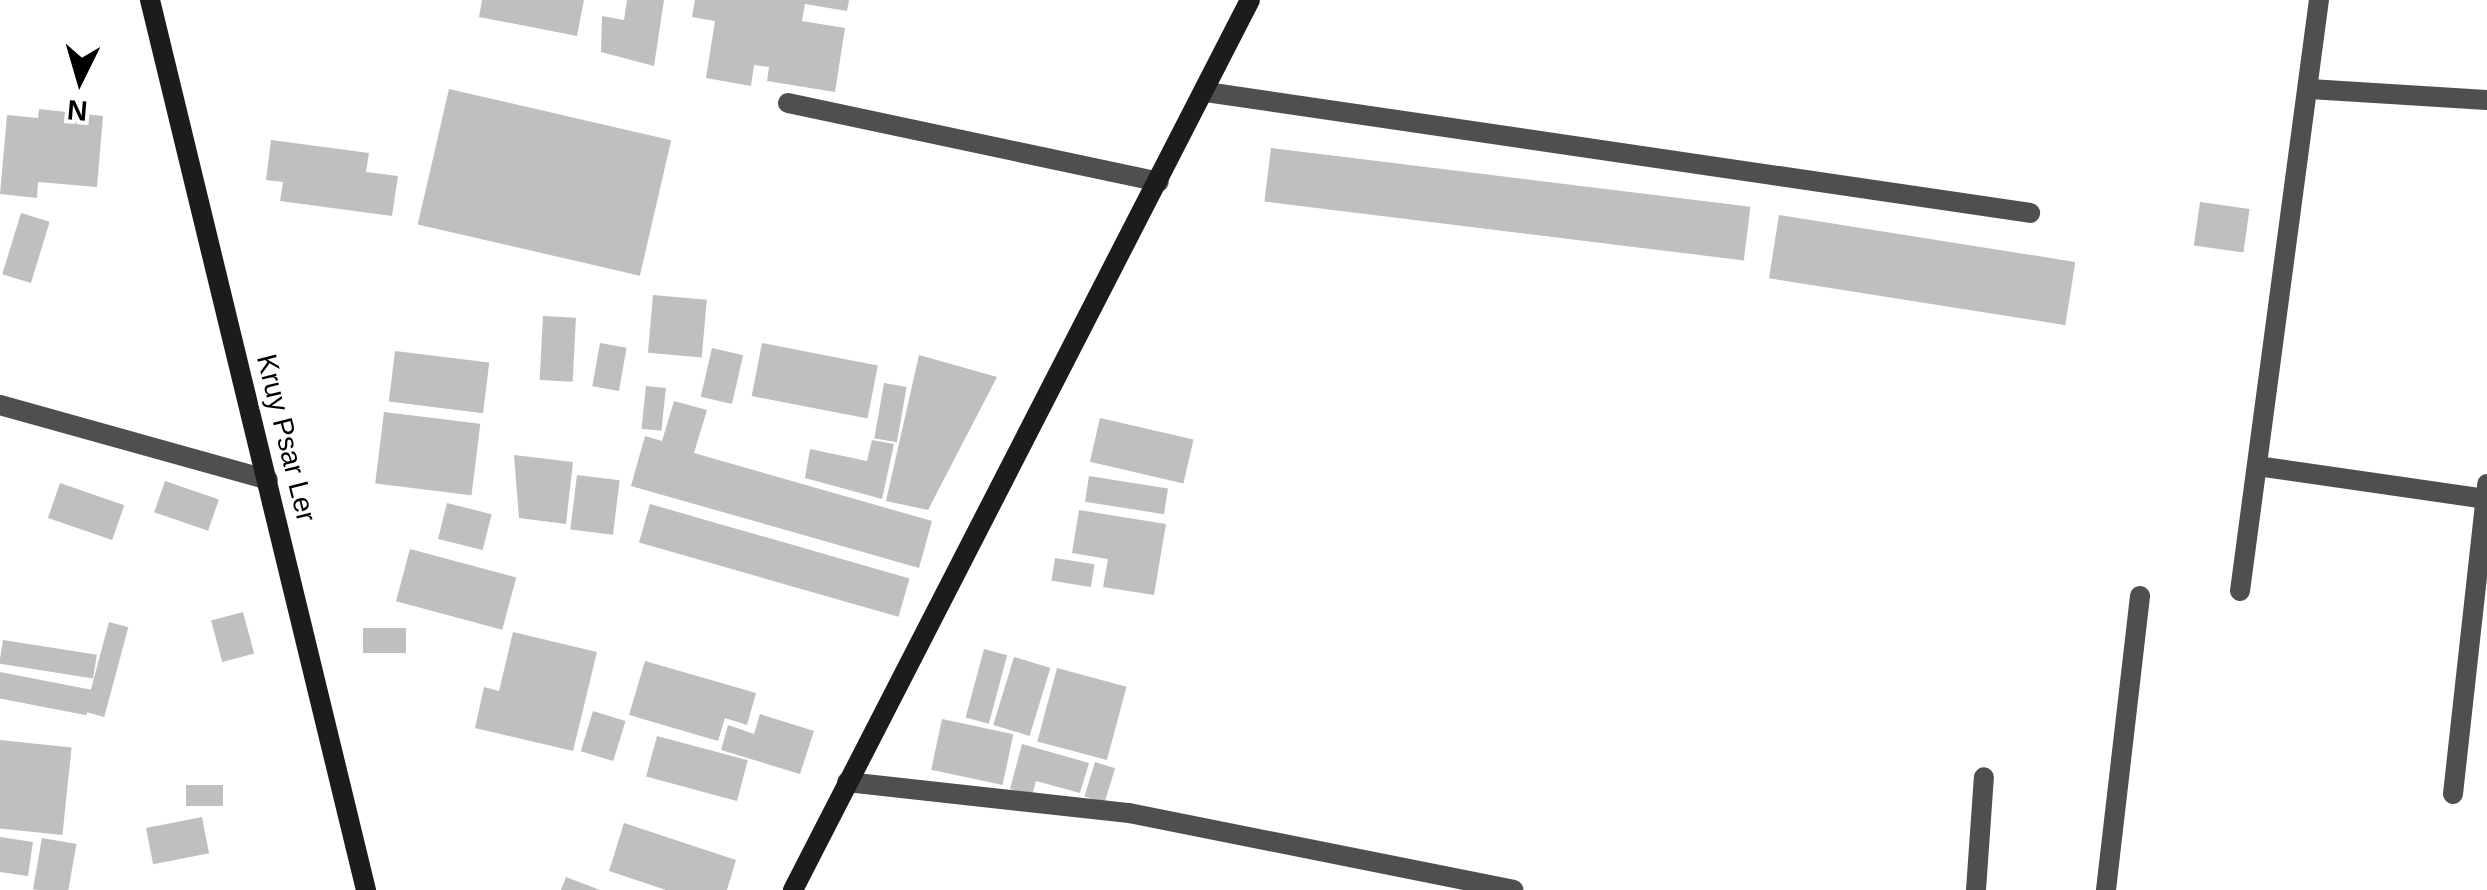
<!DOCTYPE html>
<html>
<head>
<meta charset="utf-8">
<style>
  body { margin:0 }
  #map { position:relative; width:2487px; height:890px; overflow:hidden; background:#fff; font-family:Arial,sans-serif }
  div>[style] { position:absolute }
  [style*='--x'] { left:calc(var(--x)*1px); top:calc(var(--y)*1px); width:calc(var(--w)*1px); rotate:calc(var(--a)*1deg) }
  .building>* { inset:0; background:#bfbfbf; transform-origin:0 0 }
  .lane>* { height:20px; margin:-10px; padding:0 10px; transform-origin:10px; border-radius:10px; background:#4f4f4f }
  .street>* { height:20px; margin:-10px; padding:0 10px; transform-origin:10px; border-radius:10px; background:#4f4f4f }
  .secondary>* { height:20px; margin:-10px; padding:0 10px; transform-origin:10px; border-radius:10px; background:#1c1c1c }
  span { translate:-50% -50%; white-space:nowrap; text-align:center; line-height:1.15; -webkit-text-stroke:8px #fff; paint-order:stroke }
  .street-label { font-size:28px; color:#000 }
  .north { position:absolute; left:30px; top:30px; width:100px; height:100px; -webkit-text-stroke:8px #fff; paint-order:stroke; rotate:185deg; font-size:28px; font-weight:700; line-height:40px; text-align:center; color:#000 }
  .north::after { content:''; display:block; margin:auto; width:35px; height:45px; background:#000; clip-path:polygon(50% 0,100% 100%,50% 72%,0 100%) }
</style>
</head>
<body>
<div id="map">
  <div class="building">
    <div style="clip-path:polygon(482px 0,584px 0,577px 36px,479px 17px)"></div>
    <div style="clip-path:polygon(627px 0,664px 0,654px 66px,601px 52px,602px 16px,624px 20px)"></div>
    <div style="clip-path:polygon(695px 0,849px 0,847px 11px,805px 4px,802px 21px,845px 28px,835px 92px,767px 81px,769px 67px,754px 65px,751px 86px,706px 78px,715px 21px,692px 17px)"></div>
    <div style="left:449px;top:89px;width:228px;height:139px;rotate:13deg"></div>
    <div style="clip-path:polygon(39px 109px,103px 116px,97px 187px,38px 182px,37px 198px,0 194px,7px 115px,38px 118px)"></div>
    <div style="clip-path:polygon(271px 140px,369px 153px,366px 172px,398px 176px,392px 216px,280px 201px,283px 182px,266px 180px)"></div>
    <div style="left:1271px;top:148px;width:483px;height:54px;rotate:7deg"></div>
    <div style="left:2200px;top:202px;width:50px;height:44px;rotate:8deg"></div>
    <div style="left:21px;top:213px;width:30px;height:64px;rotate:17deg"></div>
    <div style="left:1779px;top:215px;width:300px;height:64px;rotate:9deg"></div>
    <div style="left:653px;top:295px;width:54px;height:58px;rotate:5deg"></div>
    <div style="left:543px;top:316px;width:33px;height:64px;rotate:3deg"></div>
    <div style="left:600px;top:343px;width:27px;height:44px;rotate:10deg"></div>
    <div style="left:762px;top:343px;width:118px;height:54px;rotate:11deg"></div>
    <div style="left:712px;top:348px;width:32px;height:50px;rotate:13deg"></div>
    <div style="left:395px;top:351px;width:95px;height:51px;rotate:7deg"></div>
    <div style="clip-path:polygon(919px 355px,997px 377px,928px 510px,886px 501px)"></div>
    <div style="left:884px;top:383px;width:23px;height:56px;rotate:10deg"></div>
    <div style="left:646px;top:386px;width:20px;height:43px;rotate:6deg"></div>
    <div style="clip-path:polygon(674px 401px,707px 410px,694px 453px,932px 521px,919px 568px,631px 486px,645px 436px,662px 441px)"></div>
    <div style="left:384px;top:412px;width:97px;height:72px;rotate:7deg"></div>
    <div style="left:1100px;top:418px;width:96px;height:45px;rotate:13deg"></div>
    <div style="clip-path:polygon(872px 440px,894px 444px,882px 499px,805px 478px,810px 449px,867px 461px)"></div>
    <div style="clip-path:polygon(514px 455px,573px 462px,566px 524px,519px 518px)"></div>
    <div style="left:577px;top:475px;width:43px;height:55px;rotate:7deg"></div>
    <div style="left:1089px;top:476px;width:80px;height:26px;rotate:9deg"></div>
    <div style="left:165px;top:481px;width:57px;height:33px;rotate:19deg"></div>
    <div style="left:60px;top:483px;width:68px;height:37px;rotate:19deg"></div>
    <div style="left:447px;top:503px;width:46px;height:37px;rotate:14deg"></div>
    <div style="left:650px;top:504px;width:270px;height:40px;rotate:16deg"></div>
    <div style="clip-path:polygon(1079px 510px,1166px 524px,1154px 595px,1103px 587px,1108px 559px,1072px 553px)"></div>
    <div style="left:410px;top:549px;width:110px;height:54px;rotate:15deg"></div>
    <div style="left:1055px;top:558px;width:40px;height:23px;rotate:9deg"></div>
    <div style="left:243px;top:612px;width:43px;height:33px;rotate:75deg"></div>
    <div style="left:109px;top:622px;width:20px;height:93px;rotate:15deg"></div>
    <div style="left:406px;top:628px;width:25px;height:43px;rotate:90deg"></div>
    <div style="clip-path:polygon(513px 632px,597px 652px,573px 751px,475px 728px,484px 687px,499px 691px)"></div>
    <div style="left:3px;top:640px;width:95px;height:24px;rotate:9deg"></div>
    <div style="left:984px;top:649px;width:24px;height:71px;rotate:15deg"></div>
    <div style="left:1014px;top:657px;width:38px;height:71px;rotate:17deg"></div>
    <div style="clip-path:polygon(645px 661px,756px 693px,747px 725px,725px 718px,718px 741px,629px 715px)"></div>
    <div style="left:1057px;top:668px;width:72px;height:76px;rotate:15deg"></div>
    <div style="left:0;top:672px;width:93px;height:26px;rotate:11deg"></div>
    <div style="left:593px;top:711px;width:34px;height:42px;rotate:17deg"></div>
    <div style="clip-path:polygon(760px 714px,814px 731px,800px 774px,721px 750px,728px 725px,754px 734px)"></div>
    <div style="left:942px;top:719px;width:73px;height:52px;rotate:12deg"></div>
    <div style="left:657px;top:736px;width:94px;height:42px;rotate:15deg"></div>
    <div style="left:0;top:740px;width:72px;height:88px;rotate:6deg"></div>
    <div style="clip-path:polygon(1022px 744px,1089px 763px,1080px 793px,1036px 781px,1032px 795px,1010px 789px)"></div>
    <div style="left:1095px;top:762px;width:21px;height:36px;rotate:17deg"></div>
    <div style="left:186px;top:785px;width:37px;height:21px"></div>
    <div style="left:202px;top:817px;width:37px;height:57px;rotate:79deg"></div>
    <div style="clip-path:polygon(624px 823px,736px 860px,727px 890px,666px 890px,609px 871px)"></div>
    <div style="clip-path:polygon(0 837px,33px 842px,28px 876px,0 872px)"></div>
    <div style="left:42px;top:838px;width:35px;height:52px;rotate:10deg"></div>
    <div style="clip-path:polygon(566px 877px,600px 890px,561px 890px)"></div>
  </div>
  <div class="lane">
    <div style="--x:1206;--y:92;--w:833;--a:8.35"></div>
    <div style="--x:788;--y:103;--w:379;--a:12"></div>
    <div style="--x:1976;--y:890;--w:113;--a:-86"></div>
    <div style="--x:2106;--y:890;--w:296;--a:-83.4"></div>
  </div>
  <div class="street">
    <div style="--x:2310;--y:89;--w:177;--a:3.6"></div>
    <div style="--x:0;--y:405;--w:278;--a:15.6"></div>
    <div style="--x:2257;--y:466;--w:232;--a:8.2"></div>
    <div style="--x:2240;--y:591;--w:596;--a:-82.39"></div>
    <div style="--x:847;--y:782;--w:284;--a:6.3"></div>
    <div style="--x:1129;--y:813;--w:392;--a:11.3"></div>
    <div style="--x:2453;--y:794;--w:312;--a:-83.7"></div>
  </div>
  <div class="secondary">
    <div style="--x:150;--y:0;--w:916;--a:76.36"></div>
    <div style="--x:793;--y:890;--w:1000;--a:-62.82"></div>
  </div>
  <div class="street-label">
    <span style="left:286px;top:438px;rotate:76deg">Kruy Psar Ler</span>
  </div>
  <div class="north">N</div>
</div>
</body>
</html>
